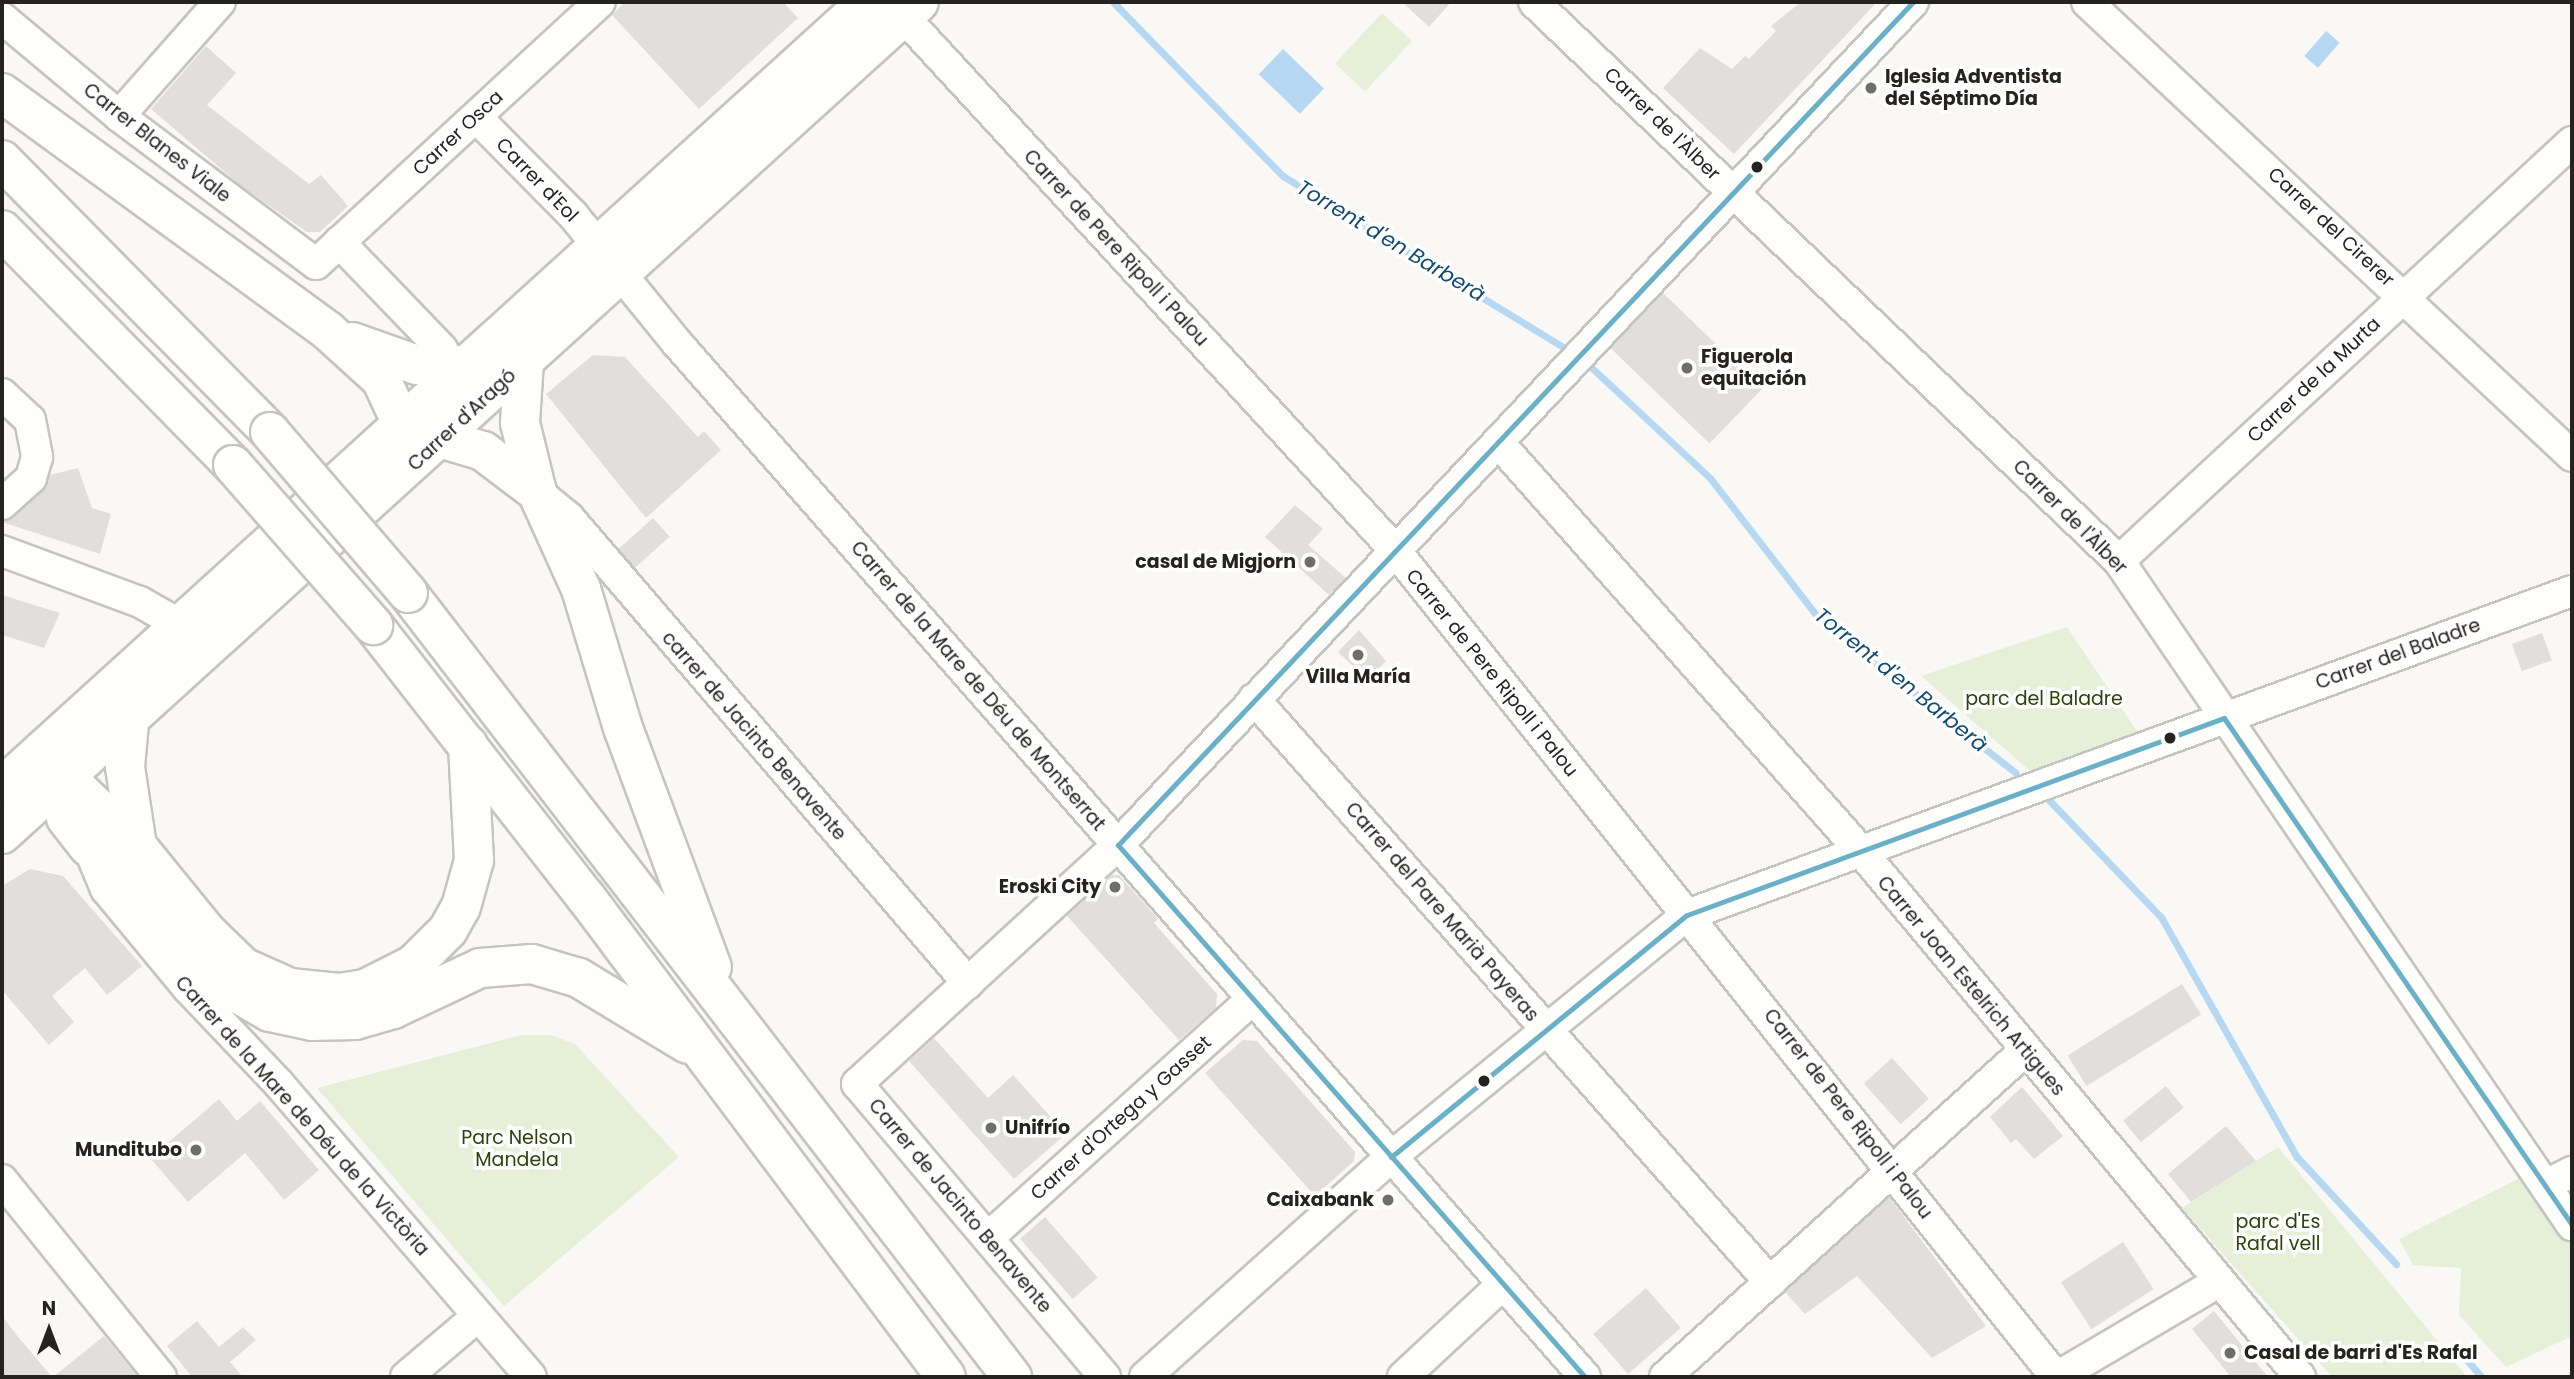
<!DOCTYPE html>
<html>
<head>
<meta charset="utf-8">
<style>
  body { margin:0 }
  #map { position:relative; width:2574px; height:1379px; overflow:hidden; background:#f9f8f4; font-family:Poppins,sans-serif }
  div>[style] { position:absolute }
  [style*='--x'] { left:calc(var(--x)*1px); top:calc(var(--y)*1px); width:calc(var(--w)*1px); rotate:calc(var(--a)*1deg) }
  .green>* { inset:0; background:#e6f0d8; transform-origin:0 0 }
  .water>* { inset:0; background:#b6d8f3; transform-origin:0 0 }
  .stream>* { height:7px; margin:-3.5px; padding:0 3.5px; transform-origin:3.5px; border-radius:3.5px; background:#b6d8f3 }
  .building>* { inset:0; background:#e0dfdc; transform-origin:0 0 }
  .roads { filter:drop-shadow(2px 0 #c5c4c1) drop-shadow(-2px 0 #c5c4c1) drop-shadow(0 2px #c5c4c1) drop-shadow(0 -2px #c5c4c1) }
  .minor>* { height:30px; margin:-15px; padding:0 15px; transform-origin:15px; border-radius:15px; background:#fefefd }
  .major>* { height:38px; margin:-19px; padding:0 19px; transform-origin:19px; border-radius:19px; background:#fefefd }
  .highway>* { height:38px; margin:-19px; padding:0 19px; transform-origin:19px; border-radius:19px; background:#fefefd }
  .bridges { filter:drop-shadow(2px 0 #c5c4c1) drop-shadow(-2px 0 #c5c4c1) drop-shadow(0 2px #c5c4c1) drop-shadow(0 -2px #c5c4c1) }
  .highway-bridge>* { height:38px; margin:-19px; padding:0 19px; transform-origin:19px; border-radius:19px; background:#fefefd }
  .bus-1>* { height:5px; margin:-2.5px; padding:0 2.5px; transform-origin:2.5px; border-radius:2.5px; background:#6ab0c6 }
  .dots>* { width:19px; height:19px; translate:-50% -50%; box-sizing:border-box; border:4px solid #fff; border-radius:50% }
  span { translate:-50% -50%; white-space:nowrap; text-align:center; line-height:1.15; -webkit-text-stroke:7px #fff; paint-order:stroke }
  .poi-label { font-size:19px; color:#242320; font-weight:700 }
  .left { translate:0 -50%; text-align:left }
  .right { translate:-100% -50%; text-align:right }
  .street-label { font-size:19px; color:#242320 }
  .park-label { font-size:19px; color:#2c4207 }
  .water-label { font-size:21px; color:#114b71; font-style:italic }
  .frame { position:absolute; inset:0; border:4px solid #242320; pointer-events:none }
  .north { position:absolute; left:14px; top:1295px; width:70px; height:70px; -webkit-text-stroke:5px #fff; paint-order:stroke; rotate:0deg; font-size:19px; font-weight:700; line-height:28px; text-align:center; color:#242320 }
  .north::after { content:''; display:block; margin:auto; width:24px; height:32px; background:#242320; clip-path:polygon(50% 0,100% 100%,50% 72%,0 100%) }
</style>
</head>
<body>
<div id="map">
  <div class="green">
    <div style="left:1382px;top:13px;width:41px;height:69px;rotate:43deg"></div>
    <div style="clip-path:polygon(2067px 627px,2147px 746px,2044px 783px,1921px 676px)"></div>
    <div style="clip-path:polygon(522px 1035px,551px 1035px,575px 1044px,679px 1157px,504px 1306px,317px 1088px)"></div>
    <div style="clip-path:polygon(2278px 1147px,2467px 1377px,2332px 1377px,2182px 1208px)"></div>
    <div style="clip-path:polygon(2572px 1172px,2572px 1336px,2506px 1367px,2459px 1315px,2461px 1268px,2413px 1265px,2399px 1239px,2518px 1179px,2546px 1185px)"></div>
  </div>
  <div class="water">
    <div style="left:2326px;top:31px;width:18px;height:33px;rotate:41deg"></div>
    <div style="left:1283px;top:49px;width:57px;height:35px;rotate:44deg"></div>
  </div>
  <div class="stream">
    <div style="--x:1113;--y:2;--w:243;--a:45.7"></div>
    <div style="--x:1283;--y:176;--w:327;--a:31.4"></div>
    <div style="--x:1592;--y:368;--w:161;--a:43"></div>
    <div style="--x:1710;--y:478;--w:175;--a:52.2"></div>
    <div style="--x:1817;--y:616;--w:253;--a:38.3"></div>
    <div style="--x:2049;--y:800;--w:162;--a:46.3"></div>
    <div style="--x:2161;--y:917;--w:276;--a:60.5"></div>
    <div style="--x:2297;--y:1157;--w:146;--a:47.2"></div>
    <div style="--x:2457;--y:1348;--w:38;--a:50"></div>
  </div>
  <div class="building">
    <div style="clip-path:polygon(625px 2px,783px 2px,798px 18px,699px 109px,612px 15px)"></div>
    <div style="clip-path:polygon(1402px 2px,1451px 2px,1429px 27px)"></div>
    <div style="clip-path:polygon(1801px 2px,1877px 2px,1734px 154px,1663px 88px,1700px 48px,1732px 69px,1745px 56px,1749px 59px,1776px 31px,1771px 26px)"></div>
    <div style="clip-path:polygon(206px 46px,236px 73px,207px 105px,309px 184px,321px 175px,348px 206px,320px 232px,307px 232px,241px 186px,151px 109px)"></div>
    <div style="left:1663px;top:293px;width:138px;height:76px;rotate:44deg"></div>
    <div style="clip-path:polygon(593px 355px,625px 357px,698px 437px,704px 431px,721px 450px,646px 518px,546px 394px)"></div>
    <div style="clip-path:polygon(78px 468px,92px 508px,111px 514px,100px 554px,2px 522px,43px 491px,50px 475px)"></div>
    <div style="clip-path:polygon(1295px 505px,1323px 529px,1308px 545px,1346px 578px,1329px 595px,1265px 537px)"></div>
    <div style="left:653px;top:518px;width:25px;height:47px;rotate:48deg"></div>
    <div style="clip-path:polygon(2px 595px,60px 613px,44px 648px,2px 635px)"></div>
    <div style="clip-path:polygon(1359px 630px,1386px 661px,1368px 680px,1338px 652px)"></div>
    <div style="left:2542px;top:633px;width:29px;height:32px;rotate:70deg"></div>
    <div style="clip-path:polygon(30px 869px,63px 876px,142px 966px,107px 995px,85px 968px,52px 996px,74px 1022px,49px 1045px,2px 990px,2px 886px)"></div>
    <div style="clip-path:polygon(1112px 875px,1119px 875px,1158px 919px,1154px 923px,1217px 994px,1216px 1008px,1179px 1040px,1067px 916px)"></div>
    <div style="left:2182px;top:984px;width:36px;height:135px;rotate:58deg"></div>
    <div style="clip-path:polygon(934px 1038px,988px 1098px,1013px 1075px,1066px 1134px,1014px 1179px,909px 1061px)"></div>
    <div style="clip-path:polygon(1243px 1040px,1257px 1041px,1355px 1152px,1354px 1161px,1315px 1196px,1205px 1073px)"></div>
    <div style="left:1892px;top:1058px;width:55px;height:38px;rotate:48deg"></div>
    <div style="left:2166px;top:1086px;width:28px;height:55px;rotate:51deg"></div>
    <div style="clip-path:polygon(2022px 1087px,2063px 1136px,2034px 1159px,2016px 1139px,2011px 1143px,1990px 1117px)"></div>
    <div style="clip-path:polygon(219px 1099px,237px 1121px,260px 1101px,319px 1170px,284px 1200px,245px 1153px,188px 1202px,150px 1158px)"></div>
    <div style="clip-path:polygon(2226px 1126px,2256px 1161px,2191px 1202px,2168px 1174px)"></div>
    <div style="clip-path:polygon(1889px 1197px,1986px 1326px,1932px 1358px,1857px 1276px,1805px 1314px,1785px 1292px)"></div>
    <div style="left:1045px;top:1217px;width:80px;height:33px;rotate:49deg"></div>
    <div style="left:2123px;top:1242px;width:56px;height:74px;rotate:57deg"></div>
    <div style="left:1646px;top:1288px;width:53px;height:70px;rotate:49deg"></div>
    <div style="clip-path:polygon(2214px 1311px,2268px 1377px,2231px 1377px,2192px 1329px)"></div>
    <div style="clip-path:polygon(2px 1316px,19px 1338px,52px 1377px,2px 1377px)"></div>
    <div style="clip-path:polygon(197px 1321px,219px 1347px,243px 1327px,256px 1340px,230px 1362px,243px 1377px,192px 1377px,167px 1346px)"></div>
    <div style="clip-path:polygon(104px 1336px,138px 1377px,53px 1377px)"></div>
  </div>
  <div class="roads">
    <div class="minor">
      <div style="--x:890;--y:2;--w:744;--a:47.34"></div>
      <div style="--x:1394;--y:549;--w:1060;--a:51.36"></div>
      <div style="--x:1534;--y:2;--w:809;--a:43.7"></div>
      <div style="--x:2119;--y:561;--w:804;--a:55.7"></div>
      <div style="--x:2087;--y:2;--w:664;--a:43.11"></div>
      <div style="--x:2;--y:18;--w:153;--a:39.9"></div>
      <div style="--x:119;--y:116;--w:246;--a:36.9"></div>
      <div style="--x:316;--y:264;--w:386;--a:-42.7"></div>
      <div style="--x:119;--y:116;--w:152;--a:-48.5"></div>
      <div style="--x:476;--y:117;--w:138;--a:45.3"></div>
      <div style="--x:573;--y:215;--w:165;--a:50.9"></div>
      <div style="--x:677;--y:343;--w:1376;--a:48.71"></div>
      <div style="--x:339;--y:242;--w:149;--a:46.1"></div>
      <div style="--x:2;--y:394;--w:38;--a:43"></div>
      <div style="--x:30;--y:420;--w:38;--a:79"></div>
      <div style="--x:37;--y:457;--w:22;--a:106"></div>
      <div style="--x:31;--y:478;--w:39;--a:138"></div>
      <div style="--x:1498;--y:442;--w:544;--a:48.43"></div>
      <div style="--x:1859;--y:849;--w:688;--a:50.13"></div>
      <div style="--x:542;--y:496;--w:35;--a:39"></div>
      <div style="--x:569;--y:518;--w:613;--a:49.37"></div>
      <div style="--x:2;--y:551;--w:147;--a:20.3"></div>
      <div style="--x:140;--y:602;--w:48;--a:29.7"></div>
      <div style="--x:2119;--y:561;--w:617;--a:-42.77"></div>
      <div style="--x:1254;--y:699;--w:779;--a:48.49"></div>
      <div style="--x:88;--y:846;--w:47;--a:67.3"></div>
      <div style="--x:106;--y:889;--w:129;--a:50.4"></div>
      <div style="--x:188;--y:988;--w:132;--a:46.5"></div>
      <div style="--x:279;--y:1084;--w:386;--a:49.3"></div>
      <div style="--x:2;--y:1180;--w:253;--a:51.1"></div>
      <div style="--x:2546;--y:1185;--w:29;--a:-27"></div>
      <div style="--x:989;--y:1237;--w:355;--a:-42.1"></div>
      <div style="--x:406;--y:1377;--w:94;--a:-40.3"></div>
      <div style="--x:1105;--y:1377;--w:384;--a:-130.2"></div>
      <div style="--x:857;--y:1084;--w:354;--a:-42.5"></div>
      <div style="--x:1118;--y:845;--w:1159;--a:-46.68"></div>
      <div style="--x:1145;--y:1377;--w:330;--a:-41.8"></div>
      <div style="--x:1391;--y:1157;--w:382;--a:-39.3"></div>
      <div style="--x:1687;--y:915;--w:942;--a:-20.11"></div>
      <div style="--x:1403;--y:1377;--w:137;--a:-42.9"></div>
      <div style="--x:1665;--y:1377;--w:486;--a:-42.2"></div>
      <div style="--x:2057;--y:1377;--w:187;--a:-30.5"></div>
    </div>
    <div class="major">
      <div style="--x:524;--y:362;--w:61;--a:93.8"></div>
      <div style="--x:520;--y:423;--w:71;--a:76.2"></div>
      <div style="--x:423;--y:433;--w:63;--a:16.7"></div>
      <div style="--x:483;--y:451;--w:68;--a:37.2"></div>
      <div style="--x:59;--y:764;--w:54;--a:82.6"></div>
      <div style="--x:66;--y:818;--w:36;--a:52"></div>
      <div style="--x:2;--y:787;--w:1168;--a:-42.22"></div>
      <div style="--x:2;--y:834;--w:1238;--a:-42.22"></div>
    </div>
    <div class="highway">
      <div style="--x:2;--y:93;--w:404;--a:36.1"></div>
      <div style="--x:328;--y:331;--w:72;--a:42.2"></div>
      <div style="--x:381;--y:379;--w:50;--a:65"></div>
      <div style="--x:2;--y:160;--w:382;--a:45.4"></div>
      <div style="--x:2;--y:230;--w:330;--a:45.5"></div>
      <div style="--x:352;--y:342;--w:69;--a:19.5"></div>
      <div style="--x:417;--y:365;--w:51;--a:0"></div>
      <div style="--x:537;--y:492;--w:107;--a:65.6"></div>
      <div style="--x:581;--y:589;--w:145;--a:73.2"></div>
      <div style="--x:623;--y:728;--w:255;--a:69.6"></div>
      <div style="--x:408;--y:593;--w:990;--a:52.39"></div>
      <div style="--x:373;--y:625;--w:344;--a:52"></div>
      <div style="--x:585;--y:896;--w:601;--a:53.11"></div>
      <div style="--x:129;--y:723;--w:44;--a:95.2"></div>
      <div style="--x:125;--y:767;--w:80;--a:81.4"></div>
      <div style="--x:59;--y:783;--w:22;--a:21"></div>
      <div style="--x:80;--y:791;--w:79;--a:44"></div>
      <div style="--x:137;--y:846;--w:111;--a:50.9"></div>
      <div style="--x:207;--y:932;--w:50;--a:44.2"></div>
      <div style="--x:243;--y:967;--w:51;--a:24.1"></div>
      <div style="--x:290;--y:988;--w:49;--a:5.8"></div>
      <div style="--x:339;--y:993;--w:26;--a:-9"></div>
      <div style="--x:365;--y:989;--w:54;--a:-26.6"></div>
      <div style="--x:413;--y:965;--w:49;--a:-45"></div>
      <div style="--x:448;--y:930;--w:26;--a:-61"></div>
      <div style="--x:461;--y:907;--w:49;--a:-74.5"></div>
      <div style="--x:474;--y:860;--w:115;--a:-93"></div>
      <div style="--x:88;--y:846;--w:41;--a:38"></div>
      <div style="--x:120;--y:871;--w:146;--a:48.9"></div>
      <div style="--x:216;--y:981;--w:62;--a:29.9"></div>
      <div style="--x:270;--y:1012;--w:43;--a:12.1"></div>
      <div style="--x:312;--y:1021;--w:43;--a:-1.3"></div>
      <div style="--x:355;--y:1020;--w:40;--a:-16"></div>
      <div style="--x:393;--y:1009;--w:96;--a:-25.2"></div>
      <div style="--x:480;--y:968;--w:52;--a:-4.4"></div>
      <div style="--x:532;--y:964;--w:49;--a:16.6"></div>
      <div style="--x:579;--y:978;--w:127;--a:31.2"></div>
    </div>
  </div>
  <div class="bridges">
    <div class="highway-bridge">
      <div style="--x:270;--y:432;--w:212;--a:49.4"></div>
      <div style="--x:233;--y:465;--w:213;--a:48.8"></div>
    </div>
  </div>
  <div class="bus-1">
    <div style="--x:1391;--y:1157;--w:382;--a:-39.3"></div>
    <div style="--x:1687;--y:915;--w:572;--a:-20.15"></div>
    <div style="--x:2224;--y:718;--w:615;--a:55.53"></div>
    <div style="--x:1585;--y:1377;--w:708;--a:-131.28"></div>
    <div style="--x:1118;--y:845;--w:1159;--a:-46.68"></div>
  </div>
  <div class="dots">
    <div style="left:1871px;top:88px;background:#6f6e6a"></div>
    <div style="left:1757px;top:167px;background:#242320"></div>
    <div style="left:1687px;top:368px;background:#6f6e6a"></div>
    <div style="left:1310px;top:562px;background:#6f6e6a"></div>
    <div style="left:1358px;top:655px;background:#6f6e6a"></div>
    <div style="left:2170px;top:738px;background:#242320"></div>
    <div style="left:1115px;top:887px;background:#6f6e6a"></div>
    <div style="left:1484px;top:1081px;background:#242320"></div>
    <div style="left:991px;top:1128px;background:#6f6e6a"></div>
    <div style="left:196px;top:1150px;background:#6f6e6a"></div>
    <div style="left:1388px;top:1200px;background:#6f6e6a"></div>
    <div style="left:2230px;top:1353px;background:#6f6e6a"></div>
  </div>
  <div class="poi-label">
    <span class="left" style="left:1885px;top:88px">Iglesia Adventista<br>del Séptimo Día</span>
    <span class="left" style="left:1701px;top:368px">Figuerola<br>equitación</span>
    <span class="right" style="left:1296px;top:562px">casal de Migjorn</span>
    <span style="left:1358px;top:677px">Villa María</span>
    <span class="right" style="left:1101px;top:887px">Eroski City</span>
    <span class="left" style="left:1005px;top:1128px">Unifrío</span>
    <span class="right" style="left:182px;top:1150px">Munditubo</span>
    <span class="right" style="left:1374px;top:1200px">Caixabank</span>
    <span class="left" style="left:2244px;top:1353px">Casal de barri d'Es Rafal</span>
  </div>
  <div class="street-label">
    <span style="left:1662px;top:124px;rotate:44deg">Carrer de l'Àlber</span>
    <span style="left:458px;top:133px;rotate:-43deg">Carrer Osca</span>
    <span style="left:157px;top:143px;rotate:38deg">Carrer Blanes Viale</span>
    <span style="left:537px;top:180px;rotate:46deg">Carrer d'Eol</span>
    <span style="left:2331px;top:227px;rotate:43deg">Carrer del Cirerer</span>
    <span style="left:1116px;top:248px;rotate:47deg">Carrer de Pere Ripoll i Palou</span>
    <span style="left:2314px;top:380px;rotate:-43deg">Carrer de la Murta</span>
    <span style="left:462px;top:420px;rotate:-43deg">Carrer d'Aragó</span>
    <span style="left:2070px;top:517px;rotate:45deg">Carrer de l'Àlber</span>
    <span style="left:2398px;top:654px;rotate:-20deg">Carrer del Baladre</span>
    <span style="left:1492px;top:673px;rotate:51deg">Carrer de Pere Ripoll i Palou</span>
    <span style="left:978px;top:686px;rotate:49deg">Carrer de la Mare de Déu de Montserrat</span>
    <span style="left:754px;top:736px;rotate:49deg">carrer de Jacinto Benavente</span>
    <span style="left:1442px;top:912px;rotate:49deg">Carrer del Pare Marià Payeras</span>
    <span style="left:1971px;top:986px;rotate:50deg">Carrer Joan Estelrich Artigues</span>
    <span style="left:1848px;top:1114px;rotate:52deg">Carrer de Pere Ripoll i Palou</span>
    <span style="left:302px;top:1116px;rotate:48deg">Carrer de la Mare de Déu de la Victòria</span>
    <span style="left:1121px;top:1118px;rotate:-42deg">Carrer d'Ortega y Gasset</span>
    <span style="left:960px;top:1206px;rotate:50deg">Carrer de Jacinto Benavente</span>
  </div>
  <div class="park-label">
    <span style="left:2044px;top:699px">parc del Baladre</span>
    <span style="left:517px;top:1149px">Parc Nelson<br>Mandela</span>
    <span style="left:2278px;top:1233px">parc d'Es<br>Rafal vell</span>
  </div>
  <div class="water-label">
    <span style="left:1391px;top:241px;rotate:31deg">Torrent d'en Barberà</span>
    <span style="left:1901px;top:680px;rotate:39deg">Torrent d'en Barberà</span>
  </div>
  <div class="frame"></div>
  <div class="north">N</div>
</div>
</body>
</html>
